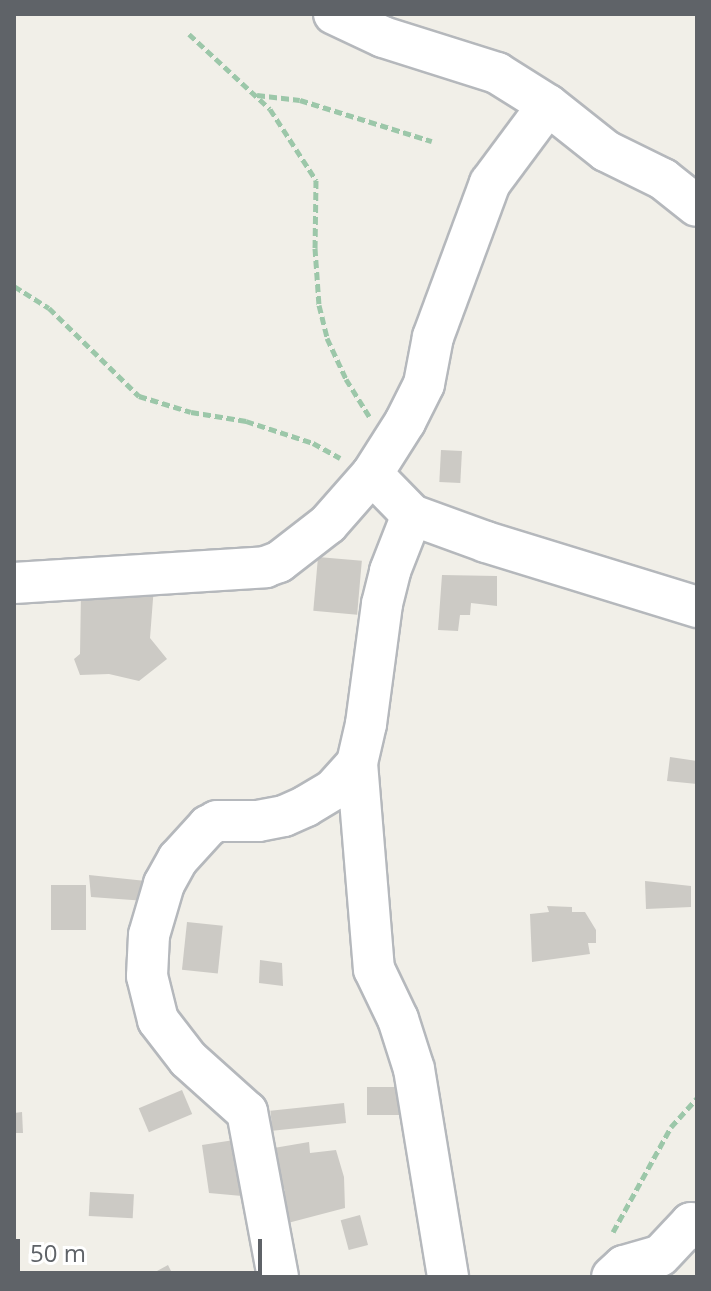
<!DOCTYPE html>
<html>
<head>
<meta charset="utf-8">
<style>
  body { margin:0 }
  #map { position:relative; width:711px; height:1291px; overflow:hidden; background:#f1efe8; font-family:"Open Sans",sans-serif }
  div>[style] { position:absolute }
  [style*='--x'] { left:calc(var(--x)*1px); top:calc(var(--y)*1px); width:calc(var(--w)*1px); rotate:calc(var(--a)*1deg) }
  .building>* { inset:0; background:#cccac5; transform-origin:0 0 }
  .path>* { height:5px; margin-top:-2.5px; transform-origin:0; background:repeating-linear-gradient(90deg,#9cc7a9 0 8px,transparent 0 12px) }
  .roads { filter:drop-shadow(2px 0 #b5b8bc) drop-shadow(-2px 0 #b5b8bc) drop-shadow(0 2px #b5b8bc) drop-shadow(0 -2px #b5b8bc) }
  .minor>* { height:40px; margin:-20px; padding:0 20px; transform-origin:20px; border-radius:20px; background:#fff }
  span { translate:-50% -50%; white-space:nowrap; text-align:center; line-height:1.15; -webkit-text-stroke:8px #fff; paint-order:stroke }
  .frame { position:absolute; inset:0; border:16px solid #5f6368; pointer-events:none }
  .scale { position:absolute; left:16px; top:1239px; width:246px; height:36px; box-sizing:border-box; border:4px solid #5f6368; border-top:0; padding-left:10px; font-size:24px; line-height:28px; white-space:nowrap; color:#5f6368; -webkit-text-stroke:6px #fff; paint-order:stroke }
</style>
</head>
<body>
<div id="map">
  <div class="building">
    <div style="left:441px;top:450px;width:21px;height:32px;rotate:3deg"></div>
    <div style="left:318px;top:557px;width:44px;height:54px;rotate:5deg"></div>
    <div style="clip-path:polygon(442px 575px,497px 576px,497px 606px,471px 603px,470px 615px,460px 615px,458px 631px,438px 630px)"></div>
    <div style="clip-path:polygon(122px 584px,154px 586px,150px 638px,167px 659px,139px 681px,109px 674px,80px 675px,74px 659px,80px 654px,81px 592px,111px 587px,108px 599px,120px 596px)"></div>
    <div style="clip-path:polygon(670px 757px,697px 761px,697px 784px,667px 781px)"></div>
    <div style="clip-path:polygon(89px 875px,146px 881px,146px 901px,91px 897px)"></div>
    <div style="clip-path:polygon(645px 881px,691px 886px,691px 907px,646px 909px)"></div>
    <div style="left:51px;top:885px;width:35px;height:45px"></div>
    <div style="clip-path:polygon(547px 906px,572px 907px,572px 912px,585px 912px,596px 930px,596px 943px,588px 943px,590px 954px,532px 962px,530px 914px,549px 912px)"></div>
    <div style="left:187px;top:922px;width:36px;height:48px;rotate:6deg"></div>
    <div style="clip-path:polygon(260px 960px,282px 963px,283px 986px,259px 983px)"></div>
    <div style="left:367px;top:1087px;width:51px;height:28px"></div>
    <div style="left:182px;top:1090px;width:26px;height:47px;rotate:67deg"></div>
    <div style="left:344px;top:1103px;width:20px;height:74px;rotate:84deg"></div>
    <div style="clip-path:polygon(22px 1112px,23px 1133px,14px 1133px,14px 1113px)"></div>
    <div style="clip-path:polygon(234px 1140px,242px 1196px,209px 1193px,202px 1145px)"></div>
    <div style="clip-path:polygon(309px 1142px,310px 1153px,336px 1150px,344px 1177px,345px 1208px,284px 1224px,275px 1192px,285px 1191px,282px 1184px,272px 1182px,268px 1149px)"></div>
    <div style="left:90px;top:1192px;width:44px;height:24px;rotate:3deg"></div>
    <div style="left:360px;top:1215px;width:31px;height:20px;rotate:75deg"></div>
    <div style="clip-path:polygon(168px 1265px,174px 1277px,146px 1277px)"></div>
  </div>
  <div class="path">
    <div style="--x:189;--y:34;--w:110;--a:42.8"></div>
    <div style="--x:270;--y:109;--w:85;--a:57.1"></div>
    <div style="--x:316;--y:180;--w:68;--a:90.8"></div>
    <div style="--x:315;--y:248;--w:57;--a:86"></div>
    <div style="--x:319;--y:305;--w:34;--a:76"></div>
    <div style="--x:327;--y:338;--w:45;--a:65.1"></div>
    <div style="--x:346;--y:379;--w:44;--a:58.1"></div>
    <div style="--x:257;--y:95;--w:43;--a:6.6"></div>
    <div style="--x:300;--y:100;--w:138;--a:17.3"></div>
    <div style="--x:14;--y:286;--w:41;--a:32.2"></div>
    <div style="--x:49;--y:308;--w:126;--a:44.4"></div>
    <div style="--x:139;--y:396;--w:54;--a:17.1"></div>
    <div style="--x:191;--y:412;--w:56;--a:9.3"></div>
    <div style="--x:246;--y:421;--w:71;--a:18.2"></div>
    <div style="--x:313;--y:443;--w:31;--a:29"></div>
    <div style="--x:613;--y:1232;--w:120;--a:-61.1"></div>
    <div style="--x:671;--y:1127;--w:39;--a:-48"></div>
  </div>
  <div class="roads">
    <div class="minor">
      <div style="--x:334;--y:14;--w:54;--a:25.1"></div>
      <div style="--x:383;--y:37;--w:120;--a:17.5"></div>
      <div style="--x:497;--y:73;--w:60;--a:32.1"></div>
      <div style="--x:548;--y:105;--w:74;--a:38.4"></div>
      <div style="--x:606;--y:151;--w:64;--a:26.2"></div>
      <div style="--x:663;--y:179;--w:43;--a:38.5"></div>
      <div style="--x:372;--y:474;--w:57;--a:45.7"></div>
      <div style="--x:412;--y:515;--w:79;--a:20"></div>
      <div style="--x:486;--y:542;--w:221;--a:17.1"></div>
      <div style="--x:14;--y:583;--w:252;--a:-3.6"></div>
      <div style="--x:265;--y:567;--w:15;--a:-20"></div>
      <div style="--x:279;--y:562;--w:62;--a:-37.8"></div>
      <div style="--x:328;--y:524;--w:67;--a:-48.7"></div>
      <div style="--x:372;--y:474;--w:62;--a:-57.6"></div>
      <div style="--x:405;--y:422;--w:42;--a:-63.4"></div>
      <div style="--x:424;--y:384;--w:48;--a:-79.2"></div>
      <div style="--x:433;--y:337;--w:164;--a:-69.7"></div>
      <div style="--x:490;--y:183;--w:97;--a:-53.4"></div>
      <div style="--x:357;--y:763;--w:207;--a:85.3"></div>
      <div style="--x:374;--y:969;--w:55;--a:64.4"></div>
      <div style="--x:398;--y:1019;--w:52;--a:72.3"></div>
      <div style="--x:414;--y:1069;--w:211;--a:80.7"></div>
      <div style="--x:278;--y:1277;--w:168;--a:-100.6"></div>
      <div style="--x:247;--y:1112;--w:79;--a:-138.1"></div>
      <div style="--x:188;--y:1059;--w:49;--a:-127.6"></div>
      <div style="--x:158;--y:1020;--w:45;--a:-104"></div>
      <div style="--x:147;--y:976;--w:41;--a:-87.2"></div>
      <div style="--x:149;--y:935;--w:53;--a:-73.6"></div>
      <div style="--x:164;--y:884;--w:29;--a:-61"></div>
      <div style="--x:178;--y:859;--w:45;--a:-47.7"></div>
      <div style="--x:208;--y:826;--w:10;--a:-29"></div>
      <div style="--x:217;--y:821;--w:41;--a:0"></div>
      <div style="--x:258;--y:821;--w:26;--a:-11"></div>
      <div style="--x:284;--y:816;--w:24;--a:-24"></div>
      <div style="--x:306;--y:806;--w:31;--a:-31"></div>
      <div style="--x:333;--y:790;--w:36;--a:-48"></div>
      <div style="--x:357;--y:763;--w:40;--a:-77"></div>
      <div style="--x:366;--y:724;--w:121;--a:-82.4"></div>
      <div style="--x:382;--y:604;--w:34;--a:-76"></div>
      <div style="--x:390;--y:571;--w:60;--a:-68.6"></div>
      <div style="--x:612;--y:1277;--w:16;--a:-43"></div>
      <div style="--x:624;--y:1266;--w:37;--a:-16"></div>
      <div style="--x:660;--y:1256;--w:45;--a:-46.8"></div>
      <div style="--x:691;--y:1223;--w:8;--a:45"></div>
    </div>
  </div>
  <div class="frame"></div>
  <div class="scale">50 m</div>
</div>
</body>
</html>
